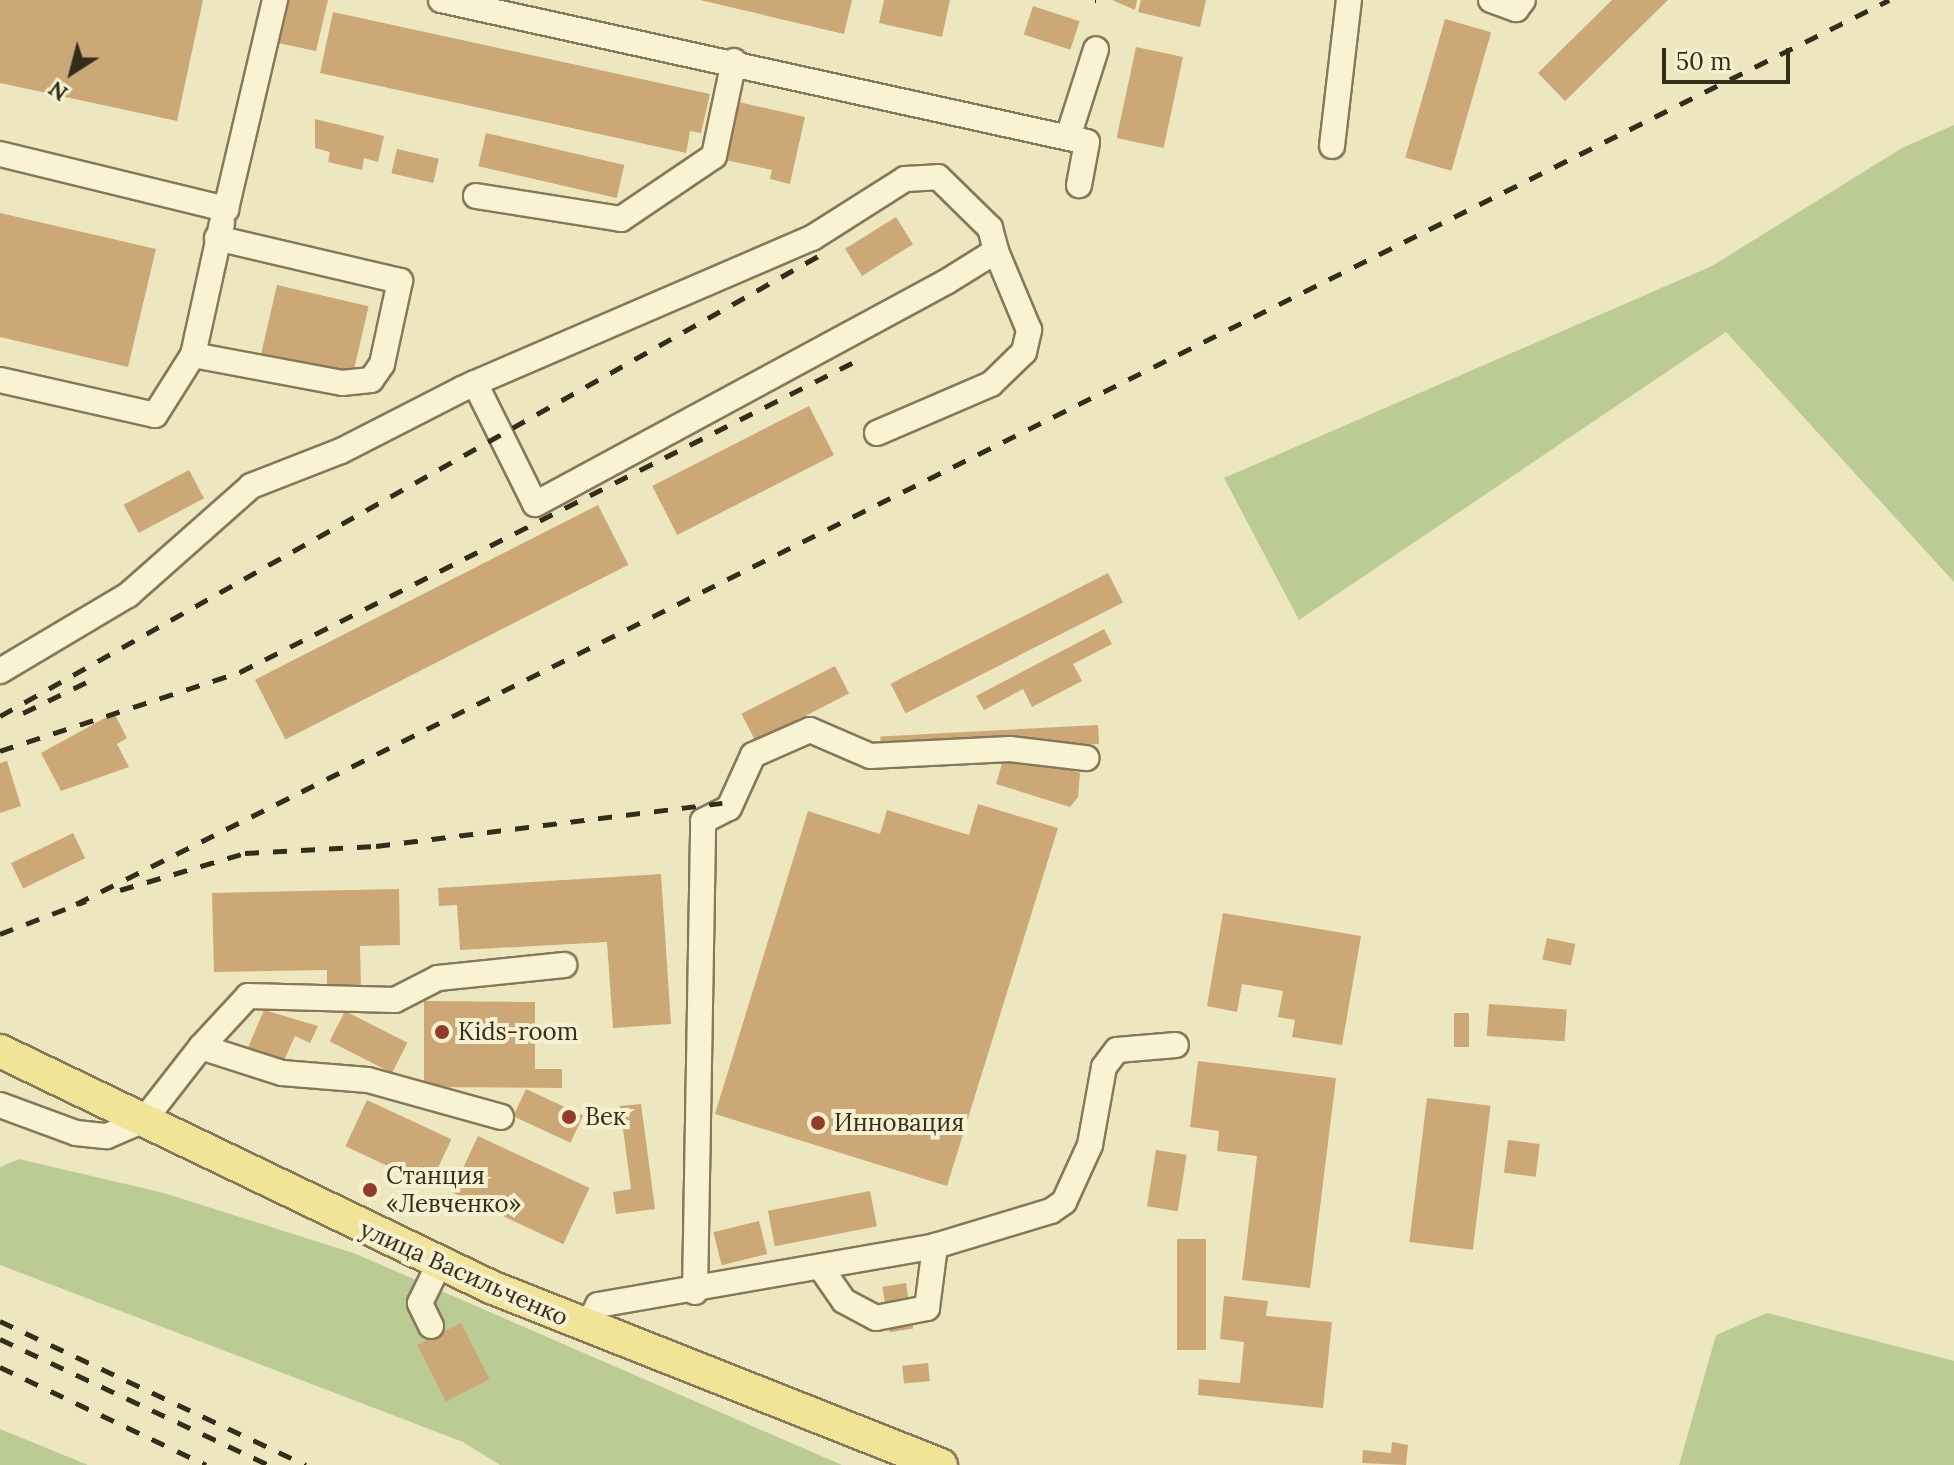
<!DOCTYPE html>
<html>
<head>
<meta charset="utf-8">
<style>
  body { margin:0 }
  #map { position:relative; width:1954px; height:1465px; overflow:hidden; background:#ede7c0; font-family:Lora,serif }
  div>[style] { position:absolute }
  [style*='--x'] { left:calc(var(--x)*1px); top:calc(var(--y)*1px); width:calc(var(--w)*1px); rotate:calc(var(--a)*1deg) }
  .green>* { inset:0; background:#bbcb94 }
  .building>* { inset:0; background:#cba876; transform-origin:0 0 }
  .roads { filter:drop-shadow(2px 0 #867858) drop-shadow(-2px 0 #867858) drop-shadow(0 2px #867858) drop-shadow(0 -2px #867858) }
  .minor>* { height:24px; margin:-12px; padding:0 12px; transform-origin:12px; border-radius:12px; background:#f8f3d3 }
  .major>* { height:32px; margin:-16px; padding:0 16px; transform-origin:16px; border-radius:16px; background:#f1e497 }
  .rail>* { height:5px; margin-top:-2.5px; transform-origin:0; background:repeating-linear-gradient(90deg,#352d1c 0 14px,transparent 0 28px) }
  .dots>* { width:22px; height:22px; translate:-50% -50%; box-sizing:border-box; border:4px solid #f5f0cf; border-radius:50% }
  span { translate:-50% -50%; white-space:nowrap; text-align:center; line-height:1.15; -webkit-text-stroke:8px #f5f0cf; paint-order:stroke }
  .poi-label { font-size:24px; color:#352d1c }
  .left { translate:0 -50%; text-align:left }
  .street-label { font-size:24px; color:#352d1c }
  .north { position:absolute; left:32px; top:32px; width:80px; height:80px; -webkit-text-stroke:6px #f5f0cf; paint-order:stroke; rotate:216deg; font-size:22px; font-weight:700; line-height:32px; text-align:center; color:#352d1c }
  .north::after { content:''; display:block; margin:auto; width:28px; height:36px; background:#352d1c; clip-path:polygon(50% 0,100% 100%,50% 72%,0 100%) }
  .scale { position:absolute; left:1662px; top:48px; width:128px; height:36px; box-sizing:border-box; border:4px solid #352d1c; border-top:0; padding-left:10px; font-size:24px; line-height:28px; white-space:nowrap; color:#352d1c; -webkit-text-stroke:6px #f5f0cf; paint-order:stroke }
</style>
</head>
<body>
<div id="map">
  <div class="green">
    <div style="clip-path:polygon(1954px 125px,1954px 582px,1726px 332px,1299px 620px,1224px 478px,1712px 266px,1902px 148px)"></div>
    <div style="clip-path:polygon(19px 1159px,164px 1193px,356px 1254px,842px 1465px,500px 1465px,463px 1442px,0 1265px,0 1167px)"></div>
    <div style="clip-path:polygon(1767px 1313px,1954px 1361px,1954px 1465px,1679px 1465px,1716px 1335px)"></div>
    <div style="clip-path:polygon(0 1429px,88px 1465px,0 1465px)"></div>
  </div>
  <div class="building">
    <div style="clip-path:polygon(0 0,203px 0,177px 121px,0 83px)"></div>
    <div style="clip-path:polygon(287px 0,328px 0,316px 51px,278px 43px)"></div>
    <div style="clip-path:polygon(700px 0,852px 0,844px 34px)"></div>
    <div style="clip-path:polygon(884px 0,950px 0,942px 37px,879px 23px)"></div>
    <div style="clip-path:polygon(1112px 0,1137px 0,1135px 10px)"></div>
    <div style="clip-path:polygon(1141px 0,1206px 0,1200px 27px,1138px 12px)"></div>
    <div style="clip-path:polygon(1612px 0,1668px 0,1565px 101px,1538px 73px)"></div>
    <div style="left:1033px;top:6px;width:49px;height:30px;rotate:18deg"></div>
    <div style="clip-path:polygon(333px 12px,710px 94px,701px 133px,690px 131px,686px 153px,320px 73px)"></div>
    <div style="left:1445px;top:19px;width:48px;height:144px;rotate:16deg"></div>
    <div style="left:1136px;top:47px;width:48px;height:93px;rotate:12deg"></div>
    <div style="clip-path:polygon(734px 101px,805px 117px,790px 184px,770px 179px,772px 170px,721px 159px)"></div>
    <div style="clip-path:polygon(315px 119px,384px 136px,378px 162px,364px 158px,362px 170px,328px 162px,330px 152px,315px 148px)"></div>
    <div style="left:486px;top:133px;width:142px;height:34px;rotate:13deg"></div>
    <div style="left:397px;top:149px;width:43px;height:25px;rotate:13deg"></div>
    <div style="clip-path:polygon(0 213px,156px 249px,128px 367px,0 337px)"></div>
    <div style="left:896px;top:217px;width:32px;height:60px;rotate:58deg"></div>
    <div style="left:277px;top:285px;width:94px;height:73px;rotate:13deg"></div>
    <div style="left:809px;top:406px;width:55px;height:176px;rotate:63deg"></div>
    <div style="left:189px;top:470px;width:32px;height:74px;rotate:62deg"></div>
    <div style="left:598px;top:505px;width:67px;height:385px;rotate:63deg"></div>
    <div style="left:1108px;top:573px;width:33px;height:244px;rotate:63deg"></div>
    <div style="clip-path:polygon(1104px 629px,1112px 644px,1073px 664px,1082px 681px,1032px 707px,1023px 689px,984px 710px,976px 696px)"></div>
    <div style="left:835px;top:666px;width:31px;height:105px;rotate:63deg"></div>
    <div style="clip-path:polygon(114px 713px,127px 738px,117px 744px,129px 767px,61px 791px,41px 753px)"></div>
    <div style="left:1098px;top:725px;width:19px;height:218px;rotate:87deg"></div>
    <div style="clip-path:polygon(1006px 750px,1080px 773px,1078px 797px,1070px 807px,996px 784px)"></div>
    <div style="clip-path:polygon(7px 761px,21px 806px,0 813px,0 763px)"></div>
    <div style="clip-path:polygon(978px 804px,1058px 828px,947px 1186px,715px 1114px,808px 811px,880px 834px,887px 810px,969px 835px)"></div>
    <div style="left:73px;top:833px;width:28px;height:69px;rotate:64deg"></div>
    <div style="clip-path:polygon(661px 874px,671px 1024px,613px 1028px,607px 942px,460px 950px,457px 905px,439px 906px,438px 888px)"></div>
    <div style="clip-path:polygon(399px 889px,400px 945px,360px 946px,361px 987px,327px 987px,327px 970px,214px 972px,212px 893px)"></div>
    <div style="clip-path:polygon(1223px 913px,1361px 936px,1342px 1045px,1292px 1037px,1295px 1020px,1278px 1017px,1283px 991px,1242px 984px,1237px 1012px,1207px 1006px)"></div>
    <div style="left:1547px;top:938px;width:29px;height:22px;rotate:12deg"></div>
    <div style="clip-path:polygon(424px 1001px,535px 1002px,535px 1069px,562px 1069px,562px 1088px,424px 1087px)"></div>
    <div style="left:1489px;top:1004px;width:78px;height:32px;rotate:4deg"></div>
    <div style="clip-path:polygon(264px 1010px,318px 1026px,310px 1043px,295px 1036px,282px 1065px,247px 1050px)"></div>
    <div style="left:345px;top:1011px;width:70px;height:34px;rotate:27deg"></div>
    <div style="left:1454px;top:1013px;width:15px;height:34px"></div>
    <div style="clip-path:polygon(1198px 1061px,1336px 1078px,1310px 1288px,1242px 1280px,1257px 1156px,1217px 1151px,1219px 1131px,1190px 1127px)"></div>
    <div style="left:526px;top:1089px;width:63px;height:30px;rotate:25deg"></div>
    <div style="left:1427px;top:1098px;width:64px;height:145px;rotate:7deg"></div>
    <div style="left:367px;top:1100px;width:93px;height:51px;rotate:25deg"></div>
    <div style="clip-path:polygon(641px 1104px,655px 1209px,616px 1214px,613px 1192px,631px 1189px,620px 1106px)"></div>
    <div style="left:478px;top:1136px;width:123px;height:62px;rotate:25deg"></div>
    <div style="left:1508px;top:1140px;width:32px;height:33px;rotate:7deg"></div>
    <div style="left:1156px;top:1150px;width:31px;height:57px;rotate:9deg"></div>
    <div style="left:870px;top:1191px;width:36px;height:104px;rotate:79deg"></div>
    <div style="left:759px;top:1221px;width:34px;height:47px;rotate:76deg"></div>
    <div style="left:1177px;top:1239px;width:29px;height:111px"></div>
    <div style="left:906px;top:1283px;width:46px;height:24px;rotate:81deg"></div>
    <div style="clip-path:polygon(1224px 1296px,1268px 1301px,1266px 1316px,1332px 1322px,1323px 1408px,1198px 1395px,1199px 1379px,1240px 1383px,1244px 1342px,1220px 1339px)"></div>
    <div style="left:461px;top:1323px;width:63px;height:49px;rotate:63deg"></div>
    <div style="left:928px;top:1363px;width:18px;height:26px;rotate:84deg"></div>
    <div style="clip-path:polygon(1392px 1442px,1408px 1445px,1406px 1465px,1362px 1463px,1363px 1450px,1391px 1453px)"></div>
  </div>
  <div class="roads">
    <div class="minor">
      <div style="--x:441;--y:0;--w:661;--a:12.4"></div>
      <div style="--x:1087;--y:142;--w:44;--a:100.5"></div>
      <div style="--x:1491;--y:0;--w:27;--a:20"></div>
      <div style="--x:1516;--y:9;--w:11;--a:-52"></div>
      <div style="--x:1068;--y:137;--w:92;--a:-72.3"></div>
      <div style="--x:1332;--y:146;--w:147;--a:-83.4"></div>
      <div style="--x:0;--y:154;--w:233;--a:13.7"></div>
      <div style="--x:226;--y:209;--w:215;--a:-76.8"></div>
      <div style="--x:476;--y:196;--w:147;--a:9"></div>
      <div style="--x:621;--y:219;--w:112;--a:-34.1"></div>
      <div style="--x:714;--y:156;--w:97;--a:-78.1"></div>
      <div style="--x:193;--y:355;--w:152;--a:10.6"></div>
      <div style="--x:342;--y:383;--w:29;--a:-6"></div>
      <div style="--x:371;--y:380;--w:19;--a:-55"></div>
      <div style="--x:382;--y:364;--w:85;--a:-77.8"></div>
      <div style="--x:400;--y:281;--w:188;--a:-166.8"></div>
      <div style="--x:0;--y:380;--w:159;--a:12.7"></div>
      <div style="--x:155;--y:415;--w:71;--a:-57.7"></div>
      <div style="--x:193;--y:355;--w:135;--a:-77.6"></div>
      <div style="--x:877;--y:433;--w:124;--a:-23.3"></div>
      <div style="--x:991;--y:384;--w:46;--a:-44.1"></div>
      <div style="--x:1024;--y:352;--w:23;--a:-77"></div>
      <div style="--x:1029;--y:330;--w:86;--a:-112.7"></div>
      <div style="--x:0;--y:671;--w:149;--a:-30.7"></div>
      <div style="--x:128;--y:595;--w:164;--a:-41.5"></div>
      <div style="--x:251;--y:486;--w:97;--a:-21.3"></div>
      <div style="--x:341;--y:451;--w:136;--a:-27.1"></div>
      <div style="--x:462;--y:389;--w:14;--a:-25"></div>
      <div style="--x:475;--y:383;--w:367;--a:-23.3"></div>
      <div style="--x:812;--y:238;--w:110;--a:-32.4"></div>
      <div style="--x:905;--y:179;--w:33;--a:-3"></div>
      <div style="--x:938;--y:177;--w:73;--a:44.4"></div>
      <div style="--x:990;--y:228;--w:24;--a:75"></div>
      <div style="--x:996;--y:251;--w:59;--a:148.2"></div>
      <div style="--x:946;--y:282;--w:467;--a:151.6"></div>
      <div style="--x:535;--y:504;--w:135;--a:-116.4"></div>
      <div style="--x:201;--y:1047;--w:69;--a:-47.3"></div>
      <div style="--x:248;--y:996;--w:147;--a:1.6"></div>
      <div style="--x:395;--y:1000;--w:48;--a:-27.1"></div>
      <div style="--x:438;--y:978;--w:127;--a:-5.9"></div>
      <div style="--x:0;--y:1105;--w:81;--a:20.2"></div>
      <div style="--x:76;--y:1133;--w:31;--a:6"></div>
      <div style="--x:107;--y:1136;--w:40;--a:-23.4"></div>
      <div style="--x:144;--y:1120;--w:93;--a:-52"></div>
      <div style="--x:201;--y:1047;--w:85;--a:17.8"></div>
      <div style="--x:282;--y:1073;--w:86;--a:4.7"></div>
      <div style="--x:368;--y:1080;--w:138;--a:15.5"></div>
      <div style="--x:821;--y:1268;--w:40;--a:55.1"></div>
      <div style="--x:844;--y:1301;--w:36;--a:28"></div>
      <div style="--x:876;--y:1318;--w:52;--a:-11.1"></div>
      <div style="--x:927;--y:1308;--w:63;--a:-82.6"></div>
      <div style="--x:695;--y:1292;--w:471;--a:-89"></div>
      <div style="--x:703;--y:821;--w:29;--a:-27"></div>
      <div style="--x:729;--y:808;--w:58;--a:-65.6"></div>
      <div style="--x:753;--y:755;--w:62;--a:-23.7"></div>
      <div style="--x:810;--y:730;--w:65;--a:23.4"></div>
      <div style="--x:870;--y:756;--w:140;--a:-2.9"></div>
      <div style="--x:1010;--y:749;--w:77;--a:6.8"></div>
      <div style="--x:431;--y:1326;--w:25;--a:-116"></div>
      <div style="--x:420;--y:1303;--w:46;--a:-64"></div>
      <div style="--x:586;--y:1328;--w:26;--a:-62"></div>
      <div style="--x:598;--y:1305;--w:342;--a:-9.9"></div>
      <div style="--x:935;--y:1246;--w:121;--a:-16.8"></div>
      <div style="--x:1051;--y:1211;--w:16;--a:-35"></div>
      <div style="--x:1064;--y:1202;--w:63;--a:-65.5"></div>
      <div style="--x:1090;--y:1145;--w:79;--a:-79.8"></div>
      <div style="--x:1104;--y:1067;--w:21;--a:-53"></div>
      <div style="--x:1117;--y:1050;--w:59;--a:-4.8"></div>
    </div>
    <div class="major">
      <div style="--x:0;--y:1051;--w:545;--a:25.67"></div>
      <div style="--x:491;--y:1287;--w:484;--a:21.6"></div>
    </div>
  </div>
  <div class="rail">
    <div style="--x:1095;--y:0;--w:1;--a:0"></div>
    <div style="--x:23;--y:713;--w:80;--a:-25.9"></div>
    <div style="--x:0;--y:716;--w:951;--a:-29.34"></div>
    <div style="--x:0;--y:751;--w:253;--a:-18.2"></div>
    <div style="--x:240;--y:672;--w:697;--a:-26.79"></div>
    <div style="--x:120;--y:890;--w:130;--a:-16.5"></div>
    <div style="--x:245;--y:853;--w:131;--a:-3.1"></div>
    <div style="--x:376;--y:846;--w:349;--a:-7.1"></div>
    <div style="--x:76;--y:904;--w:2026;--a:-26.5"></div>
    <div style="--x:0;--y:934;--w:92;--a:-21"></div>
    <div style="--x:0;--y:1321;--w:338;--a:25.2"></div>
    <div style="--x:0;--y:1339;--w:297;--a:25.1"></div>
    <div style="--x:0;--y:1367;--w:228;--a:25.4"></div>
  </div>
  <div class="dots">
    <div style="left:442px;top:1032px;background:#943b29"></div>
    <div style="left:569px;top:1117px;background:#943b29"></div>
    <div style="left:818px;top:1123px;background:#943b29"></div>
    <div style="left:370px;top:1190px;background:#943b29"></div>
  </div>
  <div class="poi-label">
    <span class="left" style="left:458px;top:1032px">Kids-room</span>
    <span class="left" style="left:585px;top:1117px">Век</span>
    <span class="left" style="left:834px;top:1123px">Инновация</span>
    <span class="left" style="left:386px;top:1190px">Станция<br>«Левченко»</span>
  </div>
  <div class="street-label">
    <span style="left:464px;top:1273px;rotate:24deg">улица Васильченко</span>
  </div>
  <div class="north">N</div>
  <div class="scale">50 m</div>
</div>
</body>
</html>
